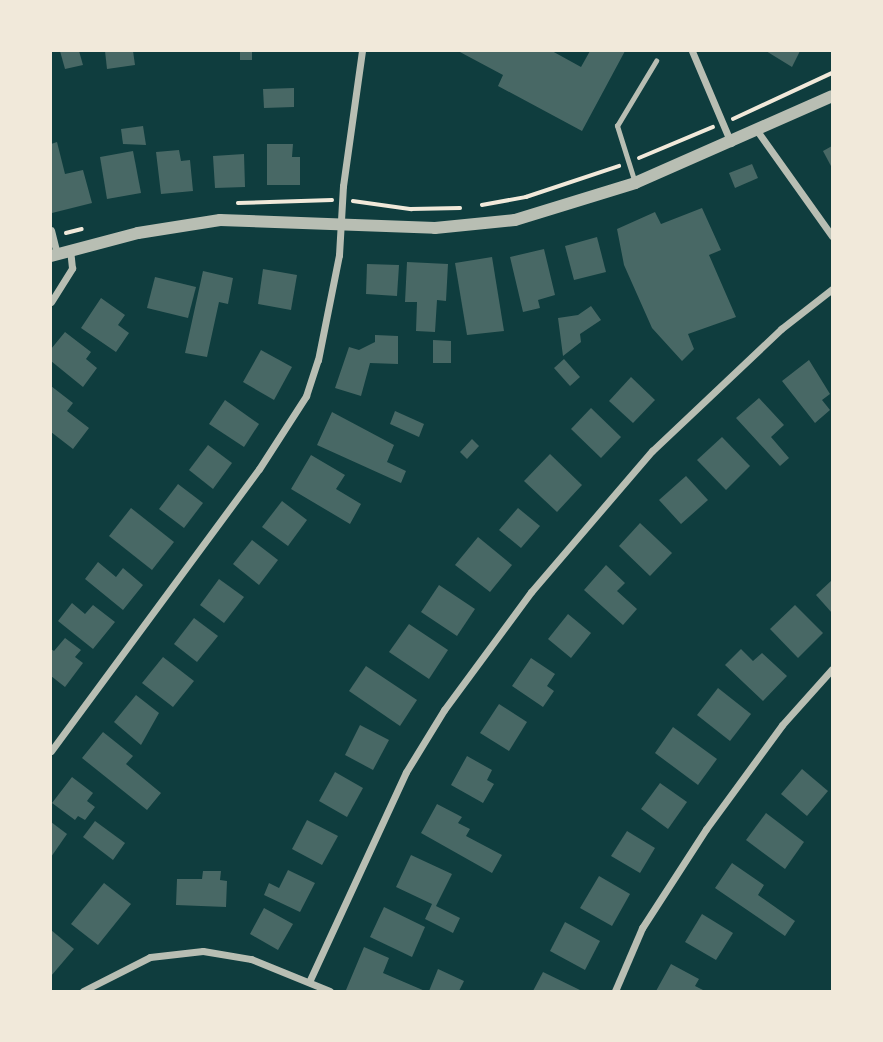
<!DOCTYPE html>
<style>
body{margin:0}
#map{position:relative;width:883px;height:1042px;overflow:hidden;background:#0f3d3e;font-family:Poppins,sans-serif}
div>[style]{position:absolute}
[style*='--x']{left:calc(var(--x)*1px);top:calc(var(--y)*1px);width:calc(var(--w)*1px);rotate:calc(var(--a)*1deg)}
.building>*{inset:0;background:#486865}
.path>*{height:3.5px;margin:-1.75px;padding:0 1.75px;transform-origin:1.75px;border-radius:1.75px;background:#f1e9da}
.service>*{height:4.5px;margin:-2.25px;padding:0 2.25px;transform-origin:2.25px;border-radius:2.25px;background:#b8beb3}
.minor>*{height:7px;margin:-3.5px;padding:0 3.5px;transform-origin:3.5px;border-radius:3.5px;background:#b8beb3}
.tertiary>*{height:12px;margin:-6px;padding:0 6px;transform-origin:6px;border-radius:6px;background:#b8beb3}
span{translate:-50% -50%;white-space:nowrap;text-align:center;line-height:1.15;-webkit-text-stroke:7px #f1e9da;paint-order:stroke}
.frame{position:absolute;inset:0;border:52px solid #f1e9da;pointer-events:none}
</style>
<div id="map">
<div class="building">
<div style="clip-path:polygon(60px 51px,79px 51px,83px 65px,65px 69px)"></div>
<div style="clip-path:polygon(105px 51px,133px 51px,135px 65px,107px 69px)"></div>
<div style="clip-path:polygon(240px 51px,252px 51px,252px 60px,240px 60px)"></div>
<div style="clip-path:polygon(458px 51px,552px 51px,581px 67px,590px 51px,625px 51px,582px 131px,498px 86px,503px 75px)"></div>
<div style="clip-path:polygon(766px 51px,800px 51px,792px 67px)"></div>
<div style="clip-path:polygon(294px 88px,294px 107px,264px 108px,263px 89px)"></div>
<div style="clip-path:polygon(143px 126px,146px 145px,123px 144px,121px 129px)"></div>
<div style="clip-path:polygon(57px 142px,65px 174px,83px 170px,92px 203px,52px 213px,51px 144px)"></div>
<div style="clip-path:polygon(267px 144px,293px 144px,292px 157px,300px 157px,300px 185px,267px 185px)"></div>
<div style="clip-path:polygon(832px 146px,832px 168px,823px 151px)"></div>
<div style="clip-path:polygon(179px 150px,181px 161px,190px 160px,193px 191px,161px 194px,156px 152px)"></div>
<div style="clip-path:polygon(133px 151px,141px 193px,107px 199px,100px 157px)"></div>
<div style="clip-path:polygon(244px 154px,245px 187px,215px 188px,213px 156px)"></div>
<div style="clip-path:polygon(752px 164px,758px 178px,735px 188px,729px 173px)"></div>
<div style="clip-path:polygon(702px 208px,721px 250px,709px 255px,736px 317px,688px 334px,694px 349px,682px 361px,652px 328px,624px 265px,617px 229px,655px 212px,661px 224px)"></div>
<div style="clip-path:polygon(597px 237px,606px 272px,574px 280px,565px 246px)"></div>
<div style="clip-path:polygon(544px 249px,555px 295px,538px 300px,540px 308px,523px 312px,510px 257px)"></div>
<div style="clip-path:polygon(492px 257px,504px 331px,467px 335px,455px 263px)"></div>
<div style="clip-path:polygon(407px 262px,448px 264px,446px 301px,437px 300px,435px 332px,416px 331px,417px 302px,405px 302px)"></div>
<div style="clip-path:polygon(367px 264px,399px 265px,397px 296px,366px 294px)"></div>
<div style="clip-path:polygon(263px 269px,297px 275px,291px 310px,258px 304px)"></div>
<div style="clip-path:polygon(203px 271px,233px 278px,228px 304px,219px 302px,207px 357px,185px 353px)"></div>
<div style="clip-path:polygon(155px 277px,196px 287px,188px 318px,147px 308px)"></div>
<div style="clip-path:polygon(101px 298px,125px 315px,118px 325px,129px 333px,116px 352px,81px 328px)"></div>
<div style="clip-path:polygon(591px 306px,601px 320px,580px 334px,581px 342px,563px 356px,558px 318px,578px 315px)"></div>
<div style="clip-path:polygon(65px 332px,91px 352px,86px 359px,97px 368px,83px 387px,51px 361px,51px 349px)"></div>
<div style="clip-path:polygon(375px 335px,398px 336px,398px 364px,370px 363px,361px 396px,335px 388px,349px 347px,359px 350px,375px 342px)"></div>
<div style="clip-path:polygon(433px 340px,451px 341px,451px 363px,433px 363px)"></div>
<div style="clip-path:polygon(261px 350px,292px 367px,274px 400px,243px 382px)"></div>
<div style="clip-path:polygon(564px 359px,580px 377px,570px 386px,554px 368px)"></div>
<div style="clip-path:polygon(809px 360px,830px 394px,822px 400px,830px 410px,815px 423px,782px 381px)"></div>
<div style="clip-path:polygon(631px 377px,655px 400px,633px 423px,609px 401px)"></div>
<div style="clip-path:polygon(51px 386px,73px 403px,67px 411px,89px 428px,73px 449px,51px 432px)"></div>
<div style="clip-path:polygon(759px 398px,784px 425px,771px 437px,789px 458px,780px 466px,736px 418px)"></div>
<div style="clip-path:polygon(225px 400px,259px 424px,244px 447px,209px 424px)"></div>
<div style="clip-path:polygon(591px 408px,621px 437px,601px 458px,571px 429px)"></div>
<div style="clip-path:polygon(395px 411px,424px 424px,419px 437px,390px 424px)"></div>
<div style="clip-path:polygon(332px 412px,394px 445px,387px 462px,406px 471px,401px 483px,317px 445px)"></div>
<div style="clip-path:polygon(722px 437px,750px 466px,726px 490px,697px 460px)"></div>
<div style="clip-path:polygon(472px 439px,479px 446px,467px 459px,460px 452px)"></div>
<div style="clip-path:polygon(208px 445px,232px 463px,213px 489px,189px 470px)"></div>
<div style="clip-path:polygon(550px 454px,582px 485px,557px 512px,524px 481px)"></div>
<div style="clip-path:polygon(311px 455px,345px 475px,336px 489px,361px 504px,350px 524px,291px 489px)"></div>
<div style="clip-path:polygon(686px 476px,708px 500px,681px 524px,659px 500px)"></div>
<div style="clip-path:polygon(178px 484px,203px 503px,184px 528px,159px 509px)"></div>
<div style="clip-path:polygon(282px 501px,307px 520px,288px 546px,262px 527px)"></div>
<div style="clip-path:polygon(131px 508px,174px 542px,152px 570px,109px 536px)"></div>
<div style="clip-path:polygon(518px 508px,540px 526px,521px 548px,499px 530px)"></div>
<div style="clip-path:polygon(640px 523px,672px 553px,650px 576px,619px 546px)"></div>
<div style="clip-path:polygon(478px 537px,512px 565px,490px 592px,455px 565px)"></div>
<div style="clip-path:polygon(252px 540px,278px 560px,259px 585px,233px 564px)"></div>
<div style="clip-path:polygon(98px 562px,116px 577px,123px 568px,143px 585px,123px 610px,85px 579px)"></div>
<div style="clip-path:polygon(606px 565px,625px 583px,617px 591px,637px 609px,623px 625px,584px 590px)"></div>
<div style="clip-path:polygon(219px 579px,244px 597px,224px 623px,200px 605px)"></div>
<div style="clip-path:polygon(832px 580px,832px 613px,816px 595px)"></div>
<div style="clip-path:polygon(439px 585px,475px 609px,457px 636px,421px 612px)"></div>
<div style="clip-path:polygon(72px 603px,85px 614px,93px 605px,115px 622px,93px 649px,58px 621px)"></div>
<div style="clip-path:polygon(795px 605px,823px 633px,798px 658px,770px 629px)"></div>
<div style="clip-path:polygon(568px 614px,591px 633px,571px 658px,548px 639px)"></div>
<div style="clip-path:polygon(194px 618px,218px 636px,197px 662px,174px 644px)"></div>
<div style="clip-path:polygon(409px 624px,448px 650px,429px 679px,389px 652px)"></div>
<div style="clip-path:polygon(65px 638px,81px 650px,75px 657px,83px 663px,65px 687px,51px 676px,51px 649px,54px 651px)"></div>
<div style="clip-path:polygon(741px 649px,753px 661px,762px 653px,787px 676px,763px 701px,725px 665px)"></div>
<div style="clip-path:polygon(163px 657px,194px 681px,173px 707px,142px 683px)"></div>
<div style="clip-path:polygon(531px 658px,555px 674px,547px 686px,554px 691px,543px 707px,512px 686px)"></div>
<div style="clip-path:polygon(366px 666px,417px 700px,400px 726px,349px 691px)"></div>
<div style="clip-path:polygon(718px 688px,751px 714px,730px 741px,697px 715px)"></div>
<div style="clip-path:polygon(136px 695px,159px 713px,141px 745px,114px 722px)"></div>
<div style="clip-path:polygon(499px 704px,527px 722px,509px 751px,480px 733px)"></div>
<div style="clip-path:polygon(360px 725px,389px 740px,373px 770px,345px 755px)"></div>
<div style="clip-path:polygon(673px 727px,717px 759px,698px 785px,655px 753px)"></div>
<div style="clip-path:polygon(103px 732px,133px 756px,126px 764px,161px 793px,147px 810px,82px 758px)"></div>
<div style="clip-path:polygon(467px 756px,492px 770px,487px 780px,494px 784px,483px 803px,451px 785px)"></div>
<div style="clip-path:polygon(802px 769px,828px 791px,807px 816px,781px 794px)"></div>
<div style="clip-path:polygon(335px 772px,363px 788px,347px 817px,319px 801px)"></div>
<div style="clip-path:polygon(72px 777px,93px 793px,87px 801px,95px 807px,85px 820px,78px 816px,75px 820px,52px 803px)"></div>
<div style="clip-path:polygon(660px 783px,687px 802px,668px 829px,641px 809px)"></div>
<div style="clip-path:polygon(437px 804px,462px 817px,458px 823px,470px 829px,466px 836px,502px 855px,492px 873px,421px 833px)"></div>
<div style="clip-path:polygon(766px 813px,804px 842px,785px 869px,746px 840px)"></div>
<div style="clip-path:polygon(307px 820px,338px 836px,322px 865px,292px 849px)"></div>
<div style="clip-path:polygon(95px 821px,125px 843px,113px 860px,83px 837px)"></div>
<div style="clip-path:polygon(51px 822px,67px 834px,51px 857px)"></div>
<div style="clip-path:polygon(627px 831px,655px 848px,640px 873px,611px 856px)"></div>
<div style="clip-path:polygon(411px 855px,452px 874px,436px 906px,460px 918px,453px 933px,425px 919px,432px 904px,396px 887px)"></div>
<div style="clip-path:polygon(732px 863px,764px 885px,758px 895px,795px 921px,785px 936px,715px 888px)"></div>
<div style="clip-path:polygon(288px 870px,315px 883px,300px 912px,264px 895px,269px 883px,279px 888px)"></div>
<div style="clip-path:polygon(203px 871px,221px 871px,220px 880px,227px 881px,226px 907px,176px 905px,177px 879px,202px 879px)"></div>
<div style="clip-path:polygon(599px 876px,630px 894px,612px 926px,580px 908px)"></div>
<div style="clip-path:polygon(104px 883px,131px 904px,98px 945px,71px 924px)"></div>
<div style="clip-path:polygon(384px 907px,425px 927px,412px 957px,370px 937px)"></div>
<div style="clip-path:polygon(264px 908px,293px 924px,278px 950px,250px 934px)"></div>
<div style="clip-path:polygon(702px 914px,733px 933px,716px 960px,685px 942px)"></div>
<div style="clip-path:polygon(565px 922px,600px 941px,585px 970px,550px 951px)"></div>
<div style="clip-path:polygon(51px 930px,74px 949px,51px 976px)"></div>
<div style="clip-path:polygon(364px 947px,389px 958px,383px 973px,425px 991px,346px 990px)"></div>
<div style="clip-path:polygon(671px 964px,699px 979px,695px 986px,705px 991px,656px 991px)"></div>
<div style="clip-path:polygon(438px 969px,464px 981px,459px 991px,429px 991px)"></div>
<div style="clip-path:polygon(543px 972px,582px 991px,533px 991px)"></div>
</div>
<div class="path">
<div style="--x:733;--y:119;--w:109;--a:-24.9"></div>
<div style="--x:639;--y:158;--w:80;--a:-22.7"></div>
<div style="--x:353;--y:201;--w:59;--a:7.9"></div>
<div style="--x:411;--y:209;--w:49;--a:-1.2"></div>
<div style="--x:238;--y:203;--w:94;--a:-1.8"></div>
<div style="--x:482;--y:205;--w:45;--a:-10.3"></div>
<div style="--x:526;--y:197;--w:98;--a:-18.4"></div>
<div style="--x:66;--y:233;--w:16;--a:-14"></div>
</div>
<div class="service">
<div style="--x:635;--y:183;--w:60;--a:-107.5"></div>
<div style="--x:617;--y:126;--w:76;--a:-59"></div>
</div>
<div class="minor">
<div style="--x:692;--y:51;--w:100;--a:67"></div>
<div style="--x:758;--y:132;--w:128;--a:54.6"></div>
<div style="--x:51;--y:230;--w:25;--a:76"></div>
<div style="--x:51;--y:302;--w:40;--a:-58"></div>
<div style="--x:72;--y:268;--w:18;--a:-96"></div>
<div style="--x:51;--y:751;--w:350;--a:-53.6"></div>
<div style="--x:259;--y:469;--w:87;--a:-57.2"></div>
<div style="--x:306;--y:396;--w:38;--a:-72"></div>
<div style="--x:318;--y:360;--w:107;--a:-78.7"></div>
<div style="--x:339;--y:255;--w:69;--a:-86.7"></div>
<div style="--x:343;--y:186;--w:136;--a:-82"></div>
<div style="--x:309;--y:982;--w:231;--a:-65.2"></div>
<div style="--x:406;--y:772;--w:73;--a:-58.5"></div>
<div style="--x:444;--y:710;--w:147;--a:-53.6"></div>
<div style="--x:531;--y:592;--w:186;--a:-49.4"></div>
<div style="--x:652;--y:451;--w:178;--a:-43.4"></div>
<div style="--x:781;--y:329;--w:65;--a:-38.1"></div>
<div style="--x:83;--y:991;--w:75;--a:-26.9"></div>
<div style="--x:150;--y:957;--w:53;--a:-6.5"></div>
<div style="--x:203;--y:951;--w:49;--a:9.5"></div>
<div style="--x:251;--y:959;--w:85;--a:22.1"></div>
<div style="--x:615;--y:991;--w:69;--a:-66.8"></div>
<div style="--x:642;--y:928;--w:118;--a:-57.1"></div>
<div style="--x:706;--y:829;--w:129;--a:-53.8"></div>
<div style="--x:782;--y:725;--w:75;--a:-48.2"></div>
</div>
<div class="tertiary">
<div style="--x:51;--y:256;--w:90;--a:-14.8"></div>
<div style="--x:138;--y:233;--w:83;--a:-9"></div>
<div style="--x:220;--y:220;--w:215;--a:2.1"></div>
<div style="--x:435;--y:228;--w:80;--a:-5.7"></div>
<div style="--x:515;--y:220;--w:126;--a:-17.1"></div>
<div style="--x:635;--y:183;--w:215;--a:-23.8"></div>
</div>
<div class="frame"></div>
</div>
